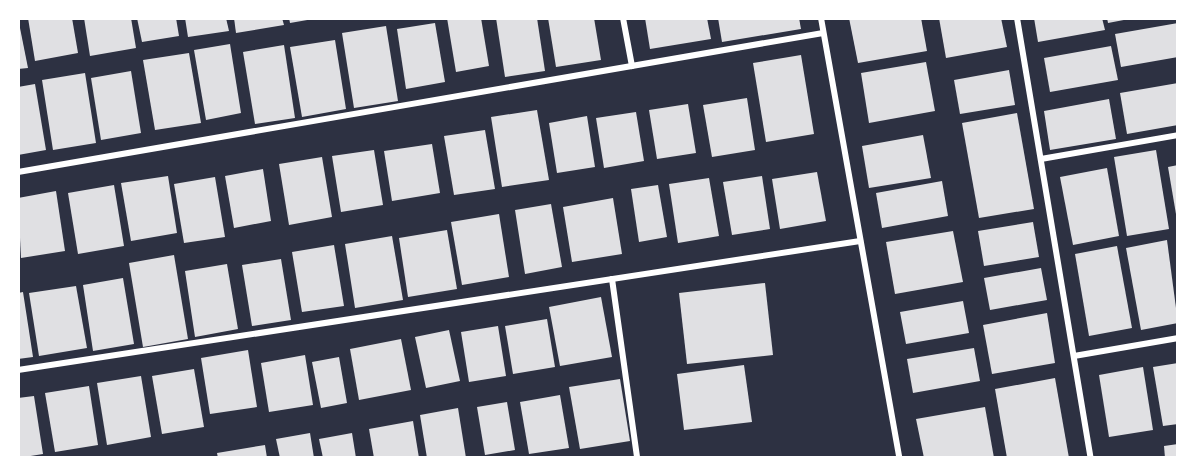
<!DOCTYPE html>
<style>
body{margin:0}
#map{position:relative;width:1196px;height:476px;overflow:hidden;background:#2d3142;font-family:Georgia,serif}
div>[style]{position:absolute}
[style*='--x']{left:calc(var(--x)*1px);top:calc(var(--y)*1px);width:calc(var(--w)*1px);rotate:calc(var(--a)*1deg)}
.building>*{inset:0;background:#e0e0e3}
.minor>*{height:6px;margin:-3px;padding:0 3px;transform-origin:3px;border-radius:3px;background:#fff}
span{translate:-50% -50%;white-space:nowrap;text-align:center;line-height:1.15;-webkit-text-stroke:6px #fff;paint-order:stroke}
.frame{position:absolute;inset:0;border:20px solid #fff;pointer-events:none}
</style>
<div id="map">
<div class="building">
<div style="clip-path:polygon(18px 18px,28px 68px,18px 69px)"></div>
<div style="clip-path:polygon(28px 18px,72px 18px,78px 53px,35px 61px)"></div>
<div style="clip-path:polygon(84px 18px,131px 18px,136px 48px,90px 56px)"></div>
<div style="clip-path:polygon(137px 18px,176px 18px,179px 36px,142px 42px)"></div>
<div style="clip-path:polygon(185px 18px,226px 18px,229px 31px,188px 37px)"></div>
<div style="clip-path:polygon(234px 18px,282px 18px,284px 25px,236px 33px)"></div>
<div style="clip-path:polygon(289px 18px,312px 18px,313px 19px,290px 23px)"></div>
<div style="clip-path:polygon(447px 18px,481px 18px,489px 66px,456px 72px)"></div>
<div style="clip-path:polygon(496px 18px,537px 18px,545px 71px,505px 77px)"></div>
<div style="clip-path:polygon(548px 18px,594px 18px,601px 60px,556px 67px)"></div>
<div style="clip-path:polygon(645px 18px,707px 18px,711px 39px,650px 49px)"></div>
<div style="clip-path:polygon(718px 18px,799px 18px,801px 29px,722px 42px)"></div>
<div style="clip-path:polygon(849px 18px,921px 18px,927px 51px,858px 63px)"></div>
<div style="clip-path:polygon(939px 18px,1001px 18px,1007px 47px,946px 58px)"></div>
<div style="clip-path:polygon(1034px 18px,1102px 18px,1105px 30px,1038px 42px)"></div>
<div style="clip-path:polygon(1107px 18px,1129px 18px,1129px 19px,1108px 23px)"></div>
<div style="clip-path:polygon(435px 23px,445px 82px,406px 89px,397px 29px)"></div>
<div style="clip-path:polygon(1178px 23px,1178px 57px,1121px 67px,1115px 34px)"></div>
<div style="clip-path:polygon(386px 26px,398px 101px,354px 108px,342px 33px)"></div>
<div style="clip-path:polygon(335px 40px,346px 109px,302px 117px,290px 47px)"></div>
<div style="clip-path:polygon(230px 44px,241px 113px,206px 120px,194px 50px)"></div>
<div style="clip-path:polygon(284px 45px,295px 118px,255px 124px,243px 52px)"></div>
<div style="clip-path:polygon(1111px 46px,1118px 80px,1050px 92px,1044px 58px)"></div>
<div style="clip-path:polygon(189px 53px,201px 123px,155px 130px,143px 60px)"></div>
<div style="clip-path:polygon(801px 55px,814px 134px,766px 142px,753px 63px)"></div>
<div style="clip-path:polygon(926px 62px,935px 111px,869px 123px,861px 73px)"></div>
<div style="clip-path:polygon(1009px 70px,1015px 105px,960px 114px,954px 80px)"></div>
<div style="clip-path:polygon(131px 71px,141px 133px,101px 140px,91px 78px)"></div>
<div style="clip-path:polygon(85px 73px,96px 143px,53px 150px,42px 80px)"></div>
<div style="clip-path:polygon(1178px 83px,1178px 125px,1127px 134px,1120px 93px)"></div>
<div style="clip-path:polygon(35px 84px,46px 150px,18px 155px,18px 87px)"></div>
<div style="clip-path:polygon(747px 98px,755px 150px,712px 157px,703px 105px)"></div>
<div style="clip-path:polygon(1109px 99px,1116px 139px,1050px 150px,1044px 111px)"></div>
<div style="clip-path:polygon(688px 104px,696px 153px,657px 159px,649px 110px)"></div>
<div style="clip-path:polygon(537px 110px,549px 180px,502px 187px,491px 117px)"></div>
<div style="clip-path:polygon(636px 112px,644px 161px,604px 168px,596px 118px)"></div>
<div style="clip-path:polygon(1017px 113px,1034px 209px,979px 218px,962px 123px)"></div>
<div style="clip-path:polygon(587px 116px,595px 167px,557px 173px,549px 123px)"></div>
<div style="clip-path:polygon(485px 130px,495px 189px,454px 195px,444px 136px)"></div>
<div style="clip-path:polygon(923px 135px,931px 178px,869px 188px,862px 146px)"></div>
<div style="clip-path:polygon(432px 144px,440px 193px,392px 201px,384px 151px)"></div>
<div style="clip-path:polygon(374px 150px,383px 205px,341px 212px,332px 156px)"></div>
<div style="clip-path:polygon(1156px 150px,1169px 229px,1127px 236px,1114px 157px)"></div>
<div style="clip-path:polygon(322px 157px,332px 217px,289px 225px,279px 164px)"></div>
<div style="clip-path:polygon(1178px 165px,1178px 220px,1177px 220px,1168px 167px)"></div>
<div style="clip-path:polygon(1107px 168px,1119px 236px,1073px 245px,1060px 177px)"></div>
<div style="clip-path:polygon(263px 169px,271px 221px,234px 228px,225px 176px)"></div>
<div style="clip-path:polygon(817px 172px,826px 221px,780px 229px,772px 179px)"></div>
<div style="clip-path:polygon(168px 176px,177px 233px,131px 241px,121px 183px)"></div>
<div style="clip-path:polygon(762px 176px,770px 229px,732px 235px,723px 182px)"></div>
<div style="clip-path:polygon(215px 177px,225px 237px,184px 243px,174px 184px)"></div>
<div style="clip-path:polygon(709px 178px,719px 236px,678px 243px,669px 184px)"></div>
<div style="clip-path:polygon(942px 181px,948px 216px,882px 228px,876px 193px)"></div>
<div style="clip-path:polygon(114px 185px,124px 246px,78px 254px,68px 193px)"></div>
<div style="clip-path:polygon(658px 185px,667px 237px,639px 242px,631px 189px)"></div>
<div style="clip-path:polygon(56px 191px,65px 251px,21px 258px,18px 198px)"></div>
<div style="clip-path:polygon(613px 198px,622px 254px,572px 262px,563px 207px)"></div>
<div style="clip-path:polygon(551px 204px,562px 267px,525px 274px,515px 210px)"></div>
<div style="clip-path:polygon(499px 214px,509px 277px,462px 285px,451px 222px)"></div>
<div style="clip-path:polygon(1033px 222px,1039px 257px,984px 266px,978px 231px)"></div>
<div style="clip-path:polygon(447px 230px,457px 289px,408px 297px,399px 238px)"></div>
<div style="clip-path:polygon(953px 231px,963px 282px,895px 294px,886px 242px)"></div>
<div style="clip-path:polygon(392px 236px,403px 300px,355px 308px,345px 244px)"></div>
<div style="clip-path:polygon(1167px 240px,1178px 323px,1141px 330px,1126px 248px)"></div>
<div style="clip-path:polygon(334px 245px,344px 306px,302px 312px,292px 252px)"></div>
<div style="clip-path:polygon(1117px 246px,1132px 328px,1089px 336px,1075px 254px)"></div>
<div style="clip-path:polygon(174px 255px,188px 339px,143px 347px,129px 263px)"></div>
<div style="clip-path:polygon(281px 259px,291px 320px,252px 326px,242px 265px)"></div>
<div style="clip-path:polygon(227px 264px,238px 329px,195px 337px,185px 271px)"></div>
<div style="clip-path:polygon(1041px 268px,1047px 300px,990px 310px,984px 278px)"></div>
<div style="clip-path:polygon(123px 278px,134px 344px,93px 351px,83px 285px)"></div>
<div style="clip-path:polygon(765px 283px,773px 355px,687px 364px,679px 293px)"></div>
<div style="clip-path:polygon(76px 286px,87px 348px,39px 356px,29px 293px)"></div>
<div style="clip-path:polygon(23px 292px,33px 357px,18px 359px,18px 293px)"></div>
<div style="clip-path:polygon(601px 297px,612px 357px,560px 366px,549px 307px)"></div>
<div style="clip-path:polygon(963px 301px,969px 333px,906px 344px,900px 312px)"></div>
<div style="clip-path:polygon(1047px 313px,1055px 363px,992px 374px,983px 325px)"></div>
<div style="clip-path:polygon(547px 319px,555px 367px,513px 374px,505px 326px)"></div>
<div style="clip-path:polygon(498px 326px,506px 376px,469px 382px,461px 332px)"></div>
<div style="clip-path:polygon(449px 330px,460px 381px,426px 388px,415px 337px)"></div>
<div style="clip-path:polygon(401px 339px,411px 390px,359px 400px,350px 349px)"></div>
<div style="clip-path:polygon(974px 348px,980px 381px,913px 393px,907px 359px)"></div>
<div style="clip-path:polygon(248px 350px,257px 407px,210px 414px,201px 358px)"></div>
<div style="clip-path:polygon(305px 355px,313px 405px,269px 412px,261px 363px)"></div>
<div style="clip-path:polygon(339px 357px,347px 403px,321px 408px,312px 362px)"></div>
<div style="clip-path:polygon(1178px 363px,1178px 424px,1163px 426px,1153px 367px)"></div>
<div style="clip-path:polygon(744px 365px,752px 422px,684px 430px,677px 374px)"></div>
<div style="clip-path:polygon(1143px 367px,1153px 430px,1109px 437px,1099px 375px)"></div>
<div style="clip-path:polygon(194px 369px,204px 427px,162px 434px,152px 376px)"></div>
<div style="clip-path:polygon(141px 376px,151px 437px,107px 445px,97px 383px)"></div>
<div style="clip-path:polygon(1055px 378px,1069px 458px,1007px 458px,995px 389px)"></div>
<div style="clip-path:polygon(620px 379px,630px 441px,580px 449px,569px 387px)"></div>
<div style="clip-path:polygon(89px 386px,98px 445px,55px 452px,45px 393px)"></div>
<div style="clip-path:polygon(560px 395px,569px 448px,529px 454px,520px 402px)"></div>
<div style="clip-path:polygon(34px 396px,43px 454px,18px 458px,18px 398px)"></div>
<div style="clip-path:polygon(507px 402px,515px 450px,485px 455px,477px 407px)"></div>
<div style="clip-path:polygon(985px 407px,994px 458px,924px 458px,916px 419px)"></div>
<div style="clip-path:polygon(458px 408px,466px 458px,427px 458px,420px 415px)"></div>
<div style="clip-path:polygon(413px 421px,419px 458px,374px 458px,369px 429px)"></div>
<div style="clip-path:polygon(310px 433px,314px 458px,280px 458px,276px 439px)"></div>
<div style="clip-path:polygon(352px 433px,356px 458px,323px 458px,319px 439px)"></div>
<div style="clip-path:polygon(1178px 444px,1178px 458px,1165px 458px,1164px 446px)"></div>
<div style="clip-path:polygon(265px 445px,267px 458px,218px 458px,217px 453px)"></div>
</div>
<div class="minor">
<div style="--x:623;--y:18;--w:49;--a:79.4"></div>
<div style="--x:821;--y:18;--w:447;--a:79.9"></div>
<div style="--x:1017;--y:18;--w:446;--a:80.5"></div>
<div style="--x:1041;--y:159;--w:139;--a:-9.9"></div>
<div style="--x:18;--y:172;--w:817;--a:-9.8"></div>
<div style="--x:612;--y:279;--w:181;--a:82"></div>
<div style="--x:1074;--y:356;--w:106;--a:-9.8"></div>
<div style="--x:18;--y:370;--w:852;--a:-8.71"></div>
</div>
<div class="frame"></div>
</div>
